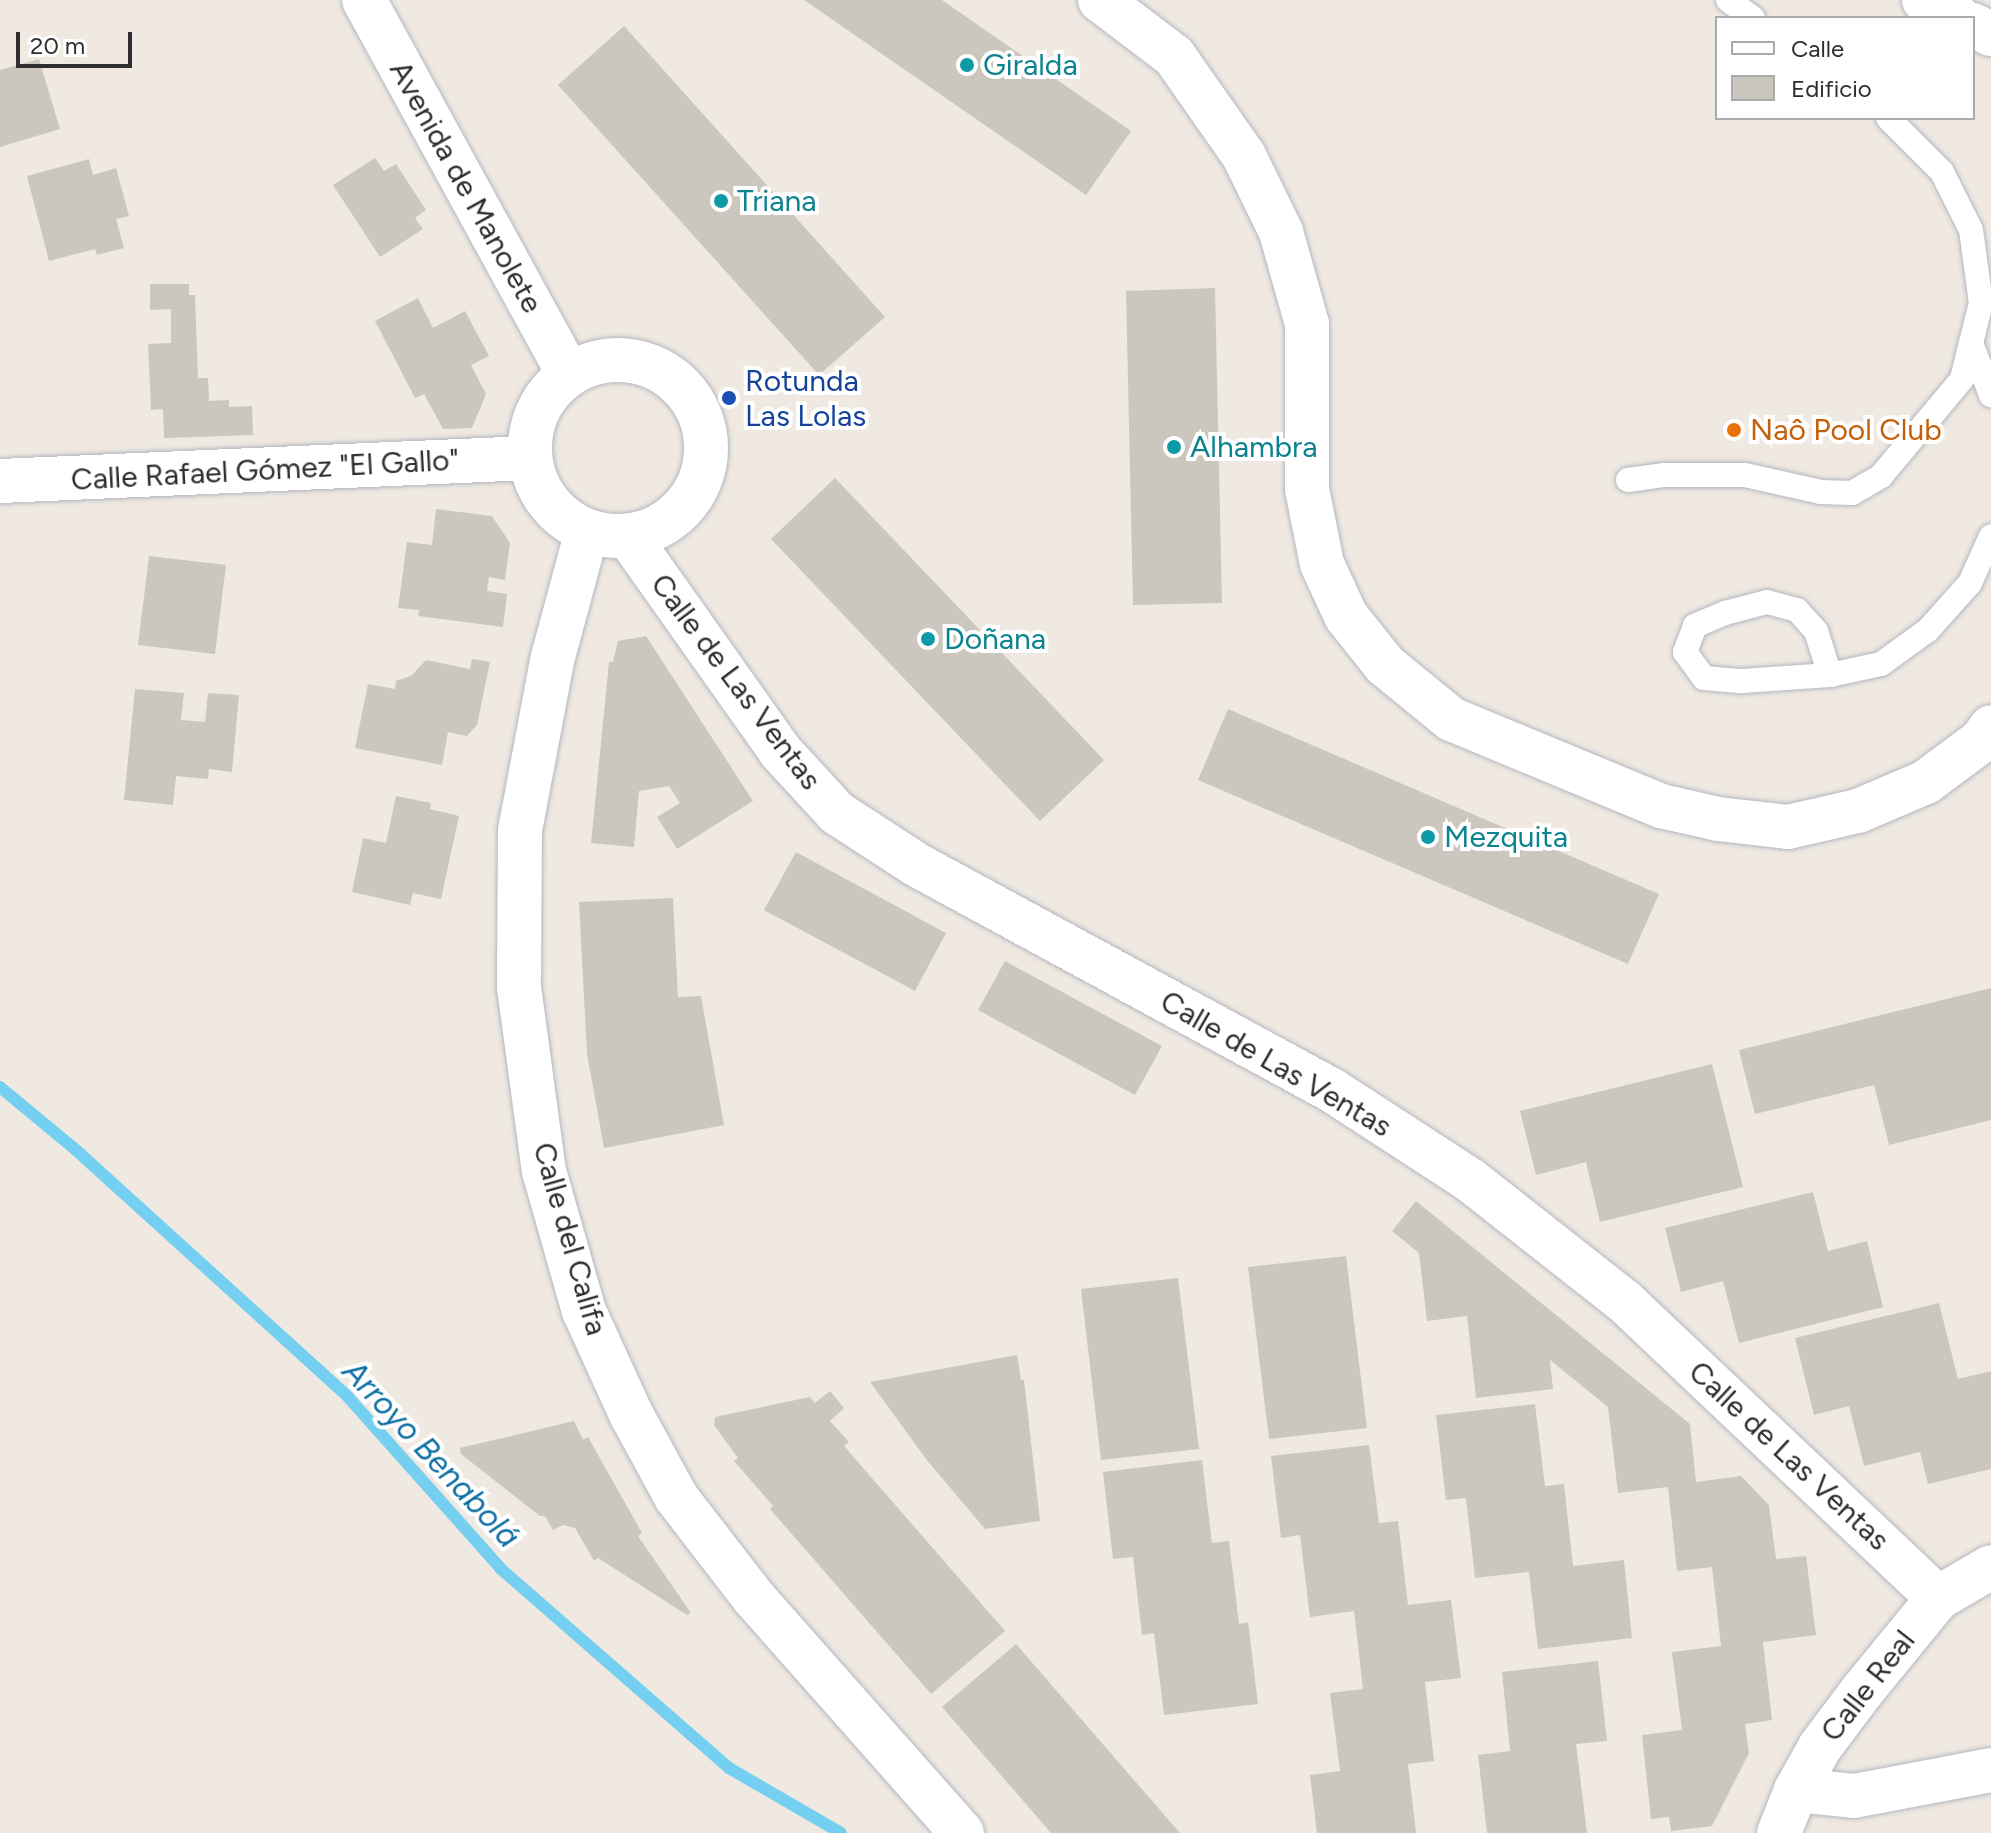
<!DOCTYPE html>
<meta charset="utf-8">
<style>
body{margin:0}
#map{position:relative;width:1991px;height:1833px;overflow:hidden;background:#efe9e1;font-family:Figtree,sans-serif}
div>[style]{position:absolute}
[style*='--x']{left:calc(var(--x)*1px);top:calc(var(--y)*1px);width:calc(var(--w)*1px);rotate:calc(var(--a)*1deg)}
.stream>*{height:12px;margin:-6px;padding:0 6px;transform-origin:6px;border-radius:6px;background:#75cff0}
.building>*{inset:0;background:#cbc7bf}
.roads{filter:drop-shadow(0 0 2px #b4b7c1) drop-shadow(0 0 2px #b4b7c1)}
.service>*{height:24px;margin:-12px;padding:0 12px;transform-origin:12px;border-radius:12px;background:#fff}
.minor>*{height:44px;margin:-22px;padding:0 22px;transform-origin:22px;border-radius:22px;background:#fff}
.tertiary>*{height:44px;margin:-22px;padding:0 22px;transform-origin:22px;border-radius:22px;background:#fff}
.tertiary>.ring{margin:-22px;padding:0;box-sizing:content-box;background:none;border:44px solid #fff;border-radius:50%}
.dots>*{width:22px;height:22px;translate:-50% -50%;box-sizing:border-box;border:4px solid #fff;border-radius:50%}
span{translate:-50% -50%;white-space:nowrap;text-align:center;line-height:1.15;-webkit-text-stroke:8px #fff;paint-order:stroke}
.culture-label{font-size:30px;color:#0d838f}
.left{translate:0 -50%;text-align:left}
.street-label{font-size:30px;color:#2e2e2e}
.transit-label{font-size:30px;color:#164399}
.food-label{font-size:30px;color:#c56008}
.water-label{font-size:32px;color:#0d6fa3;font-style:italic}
.legend{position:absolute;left:1715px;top:16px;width:260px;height:104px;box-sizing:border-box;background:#fff;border:2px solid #ababab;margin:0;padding:10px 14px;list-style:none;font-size:24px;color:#2e2e2e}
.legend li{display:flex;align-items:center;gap:16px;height:40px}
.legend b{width:40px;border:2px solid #ababab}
.scale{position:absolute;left:16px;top:32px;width:116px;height:36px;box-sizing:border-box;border:4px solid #2e2e2e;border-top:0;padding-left:10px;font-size:24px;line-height:28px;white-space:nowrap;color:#2e2e2e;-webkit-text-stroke:6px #fff;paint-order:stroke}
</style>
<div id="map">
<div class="stream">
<div style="--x:0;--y:1087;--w:99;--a:39.7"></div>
<div style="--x:76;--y:1150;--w:367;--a:42.2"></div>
<div style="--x:348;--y:1397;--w:230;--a:48.3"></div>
<div style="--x:501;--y:1569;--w:303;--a:41.1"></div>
<div style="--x:729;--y:1768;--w:129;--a:30.1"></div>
</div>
<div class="building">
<div style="clip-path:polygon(804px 0,942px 0,1131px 131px,1086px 195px)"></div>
<div style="clip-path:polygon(624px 26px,885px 317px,819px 375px,558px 85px)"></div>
<div style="clip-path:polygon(39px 59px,60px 129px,0 147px,0 70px)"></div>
<div style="clip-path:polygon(375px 158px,384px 171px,396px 164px,426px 210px,415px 218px,423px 229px,380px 257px,333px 185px)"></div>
<div style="clip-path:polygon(89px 159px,93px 175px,116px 168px,129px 216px,116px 219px,124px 248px,97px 255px,95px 249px,49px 261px,27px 176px)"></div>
<div style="clip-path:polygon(150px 284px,189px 284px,189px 295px,195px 295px,198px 378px,208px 378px,209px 401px,229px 400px,229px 407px,252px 406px,253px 435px,164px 438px,163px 409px,151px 410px,148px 344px,171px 343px,171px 309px,150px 310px)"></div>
<div style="clip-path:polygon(1215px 288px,1222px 603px,1133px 605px,1126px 291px)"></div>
<div style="clip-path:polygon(418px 298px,433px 328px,465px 311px,489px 356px,471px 365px,486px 394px,472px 428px,443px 429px,424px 394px,415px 398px,375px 321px)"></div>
<div style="clip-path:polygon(835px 478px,1104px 760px,1040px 821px,771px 539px)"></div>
<div style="clip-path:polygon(436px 509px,492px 516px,510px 543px,505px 580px,489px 577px,487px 591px,507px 594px,503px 627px,418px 616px,419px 610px,398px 608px,407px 542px,432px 545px)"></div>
<div style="clip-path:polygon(149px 556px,226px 565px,215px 654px,138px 645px)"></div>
<div style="clip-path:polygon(646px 636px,753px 801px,677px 849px,657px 817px,680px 803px,669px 786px,639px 791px,634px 847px,591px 843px,609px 662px,613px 662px,618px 641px)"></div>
<div style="clip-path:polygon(472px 659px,490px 662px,477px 725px,467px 736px,448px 732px,442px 765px,355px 748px,368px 684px,395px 689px,396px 681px,411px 676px,426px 660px,470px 669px)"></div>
<div style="clip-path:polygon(135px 689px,184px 693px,181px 720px,205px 722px,208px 693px,239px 695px,232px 772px,209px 769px,208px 779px,176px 776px,173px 805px,124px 800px)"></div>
<div style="clip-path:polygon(1228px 709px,1659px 894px,1628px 964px,1198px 780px)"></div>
<div style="clip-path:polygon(396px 796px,431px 803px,430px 809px,459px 816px,441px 899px,413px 893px,410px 905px,352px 892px,363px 838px,386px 843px)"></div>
<div style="clip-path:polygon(796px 852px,946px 933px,915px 991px,764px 910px)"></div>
<div style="clip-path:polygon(673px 898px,678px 997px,701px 996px,724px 1125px,604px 1148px,587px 1054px,579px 902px)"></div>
<div style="clip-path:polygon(1005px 961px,1162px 1046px,1135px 1095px,978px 1010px)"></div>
<div style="clip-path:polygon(1991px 988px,1991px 1120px,1889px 1145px,1874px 1085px,1755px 1114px,1739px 1050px)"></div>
<div style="clip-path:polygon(1712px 1064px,1743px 1187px,1600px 1222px,1586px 1162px,1536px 1175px,1520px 1111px)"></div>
<div style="clip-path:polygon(1813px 1192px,1828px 1251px,1867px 1241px,1883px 1307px,1739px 1343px,1723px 1281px,1681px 1292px,1665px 1228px)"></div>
<div style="clip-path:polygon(1416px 1201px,1690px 1424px,1696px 1482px,1741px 1476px,1769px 1505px,1776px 1559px,1806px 1556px,1816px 1635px,1763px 1642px,1772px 1720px,1745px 1724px,1749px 1753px,1712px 1826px,1671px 1831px,1669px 1817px,1651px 1819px,1642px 1735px,1682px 1730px,1672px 1652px,1721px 1646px,1712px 1567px,1677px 1571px,1668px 1487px,1618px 1493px,1608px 1407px,1550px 1360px,1553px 1389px,1476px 1398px,1467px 1316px,1427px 1321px,1419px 1253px,1392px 1231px)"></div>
<div style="clip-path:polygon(1346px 1256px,1367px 1428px,1269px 1439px,1248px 1267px)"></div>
<div style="clip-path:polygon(1178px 1278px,1199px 1449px,1101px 1460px,1081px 1289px)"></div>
<div style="clip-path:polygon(1939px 1303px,1958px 1379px,1991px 1371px,1991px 1469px,1928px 1484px,1920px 1452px,1864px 1466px,1849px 1406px,1814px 1415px,1795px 1338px)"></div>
<div style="clip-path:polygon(1017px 1355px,1021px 1380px,1024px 1380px,1040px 1521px,985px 1529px,926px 1459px,870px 1382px)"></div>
<div style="clip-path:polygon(830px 1391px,844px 1408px,830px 1421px,849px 1442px,844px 1446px,1005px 1631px,931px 1694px,770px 1509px,773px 1506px,734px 1461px,738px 1458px,714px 1425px,715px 1417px,810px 1397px,815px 1403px)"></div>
<div style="clip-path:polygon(1535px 1404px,1545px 1486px,1564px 1484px,1573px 1566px,1624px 1560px,1632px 1638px,1538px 1649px,1529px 1572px,1475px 1578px,1466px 1498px,1446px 1500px,1436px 1415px)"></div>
<div style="clip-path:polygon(574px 1421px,583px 1440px,588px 1437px,642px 1533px,638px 1536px,691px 1613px,687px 1615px,598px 1558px,594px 1561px,575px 1528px,563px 1525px,553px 1530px,545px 1516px,540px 1516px,461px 1454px,460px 1448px)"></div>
<div style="clip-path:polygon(1369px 1445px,1379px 1523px,1398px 1521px,1408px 1605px,1451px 1600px,1461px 1678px,1425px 1682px,1434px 1761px,1408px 1764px,1416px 1833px,1317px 1833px,1310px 1775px,1340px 1771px,1330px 1693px,1363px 1689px,1354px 1611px,1310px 1617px,1300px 1535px,1281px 1538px,1271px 1456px)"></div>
<div style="clip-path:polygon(1202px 1460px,1212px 1543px,1229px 1541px,1239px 1624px,1248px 1622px,1258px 1704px,1164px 1715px,1154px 1633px,1142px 1635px,1133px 1557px,1113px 1559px,1103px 1472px)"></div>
<div style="clip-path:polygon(1016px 1644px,1180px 1833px,1051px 1833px,942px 1707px)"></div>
<div style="clip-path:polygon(1598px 1661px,1607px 1741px,1576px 1744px,1587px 1833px,1487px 1833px,1478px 1755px,1510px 1751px,1502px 1672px)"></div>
</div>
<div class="roads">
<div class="service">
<div style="--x:1728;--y:0;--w:31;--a:36"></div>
<div style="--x:1971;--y:343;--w:56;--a:69"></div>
<div style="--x:1628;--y:480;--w:35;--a:-8"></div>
<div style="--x:1663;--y:475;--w:82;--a:0"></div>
<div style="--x:1745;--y:475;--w:78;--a:12.6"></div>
<div style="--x:1821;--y:492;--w:31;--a:2"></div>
<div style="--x:1852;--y:493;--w:34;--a:-30"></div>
<div style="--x:1881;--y:476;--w:126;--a:-50.1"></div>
<div style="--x:1962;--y:379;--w:78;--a:-76"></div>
<div style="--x:1981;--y:303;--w:74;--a:-97.8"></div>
<div style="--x:1971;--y:230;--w:65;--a:-116.6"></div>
<div style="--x:1942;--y:172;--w:76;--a:-135"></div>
<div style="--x:1830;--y:675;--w:46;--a:-107.7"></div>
<div style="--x:1816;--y:631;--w:28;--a:-132"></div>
<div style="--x:1797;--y:610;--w:31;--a:-165"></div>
<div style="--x:1767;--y:602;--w:43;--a:165.3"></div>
<div style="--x:1725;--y:613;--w:33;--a:157"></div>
<div style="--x:1695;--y:626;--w:28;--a:111"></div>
<div style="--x:1685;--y:652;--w:32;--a:54"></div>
<div style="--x:1704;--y:678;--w:38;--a:5"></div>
<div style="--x:1742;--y:681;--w:88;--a:-3.9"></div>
<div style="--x:1830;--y:675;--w:52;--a:-12.2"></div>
<div style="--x:1881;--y:664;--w:58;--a:-35.9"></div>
<div style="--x:1928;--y:630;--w:63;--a:-48.2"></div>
<div style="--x:1970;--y:583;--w:51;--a:-65.9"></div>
</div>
<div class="minor">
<div style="--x:1100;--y:0;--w:93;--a:37.1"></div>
<div style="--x:1174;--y:56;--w:122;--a:55"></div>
<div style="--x:1244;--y:156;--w:85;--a:64"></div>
<div style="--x:1281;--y:232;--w:96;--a:74.2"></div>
<div style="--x:1307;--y:324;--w:165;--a:90"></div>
<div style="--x:1307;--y:489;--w:76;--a:78.7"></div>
<div style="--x:1322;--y:564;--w:57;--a:65.2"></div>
<div style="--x:1346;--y:616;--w:63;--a:51.5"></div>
<div style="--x:1385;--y:665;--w:85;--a:39.3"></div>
<div style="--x:1451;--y:719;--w:227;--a:22.5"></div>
<div style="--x:1661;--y:806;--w:58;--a:12.8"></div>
<div style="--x:1718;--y:819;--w:70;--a:6.5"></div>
<div style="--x:1788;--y:827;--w:72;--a:-12.9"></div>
<div style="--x:1858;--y:811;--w:74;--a:-23.1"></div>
<div style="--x:1926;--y:782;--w:69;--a:-36.7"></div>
<div style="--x:1981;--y:741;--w:17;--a:-54"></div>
<div style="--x:1924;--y:0;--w:39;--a:27"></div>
<div style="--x:1973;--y:25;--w:20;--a:27"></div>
<div style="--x:0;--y:481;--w:529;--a:-2.49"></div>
<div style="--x:628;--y:536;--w:263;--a:54.7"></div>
<div style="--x:780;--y:751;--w:84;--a:47.4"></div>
<div style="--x:837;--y:813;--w:95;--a:33"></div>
<div style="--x:917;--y:865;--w:473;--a:28.5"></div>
<div style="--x:1333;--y:1091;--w:163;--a:33"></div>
<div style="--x:1470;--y:1180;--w:196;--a:38.2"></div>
<div style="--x:1624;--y:1301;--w:432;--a:43.4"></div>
<div style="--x:1796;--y:1790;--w:58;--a:5.9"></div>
<div style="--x:1854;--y:1796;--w:139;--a:-10.7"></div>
<div style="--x:1779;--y:1833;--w:46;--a:-68.4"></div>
<div style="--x:1796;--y:1790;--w:49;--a:-60.8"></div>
<div style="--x:1820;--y:1747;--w:70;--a:-53.1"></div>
<div style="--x:1862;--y:1691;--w:120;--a:-50.7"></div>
<div style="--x:1938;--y:1598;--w:61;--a:-30.3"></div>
</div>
<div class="tertiary">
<div style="--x:364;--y:0;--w:426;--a:61.3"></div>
<div class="ring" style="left:530px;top:360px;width:132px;height:132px"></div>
<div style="--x:587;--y:531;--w:135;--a:105.1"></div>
<div style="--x:552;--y:661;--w:173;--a:100.7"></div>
<div style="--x:520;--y:831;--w:156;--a:90.4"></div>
<div style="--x:519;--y:987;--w:186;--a:82.3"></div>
<div style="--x:544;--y:1171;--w:146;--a:74.1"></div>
<div style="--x:584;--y:1311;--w:113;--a:65.5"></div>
<div style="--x:631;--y:1414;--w:94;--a:61.5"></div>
<div style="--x:676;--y:1497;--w:128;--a:52.3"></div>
<div style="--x:754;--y:1598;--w:314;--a:48.5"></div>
</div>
</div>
<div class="dots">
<div style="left:967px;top:65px;background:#0f9aa8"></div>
<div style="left:721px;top:201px;background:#0f9aa8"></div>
<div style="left:729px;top:398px;background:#1a4fb4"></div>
<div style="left:1734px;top:430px;background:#e8710a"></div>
<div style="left:1174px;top:447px;background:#0f9aa8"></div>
<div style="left:928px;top:639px;background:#0f9aa8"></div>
<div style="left:1428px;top:837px;background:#0f9aa8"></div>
</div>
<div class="culture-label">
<span class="left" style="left:983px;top:65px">Giralda</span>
<span class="left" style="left:737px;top:201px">Triana</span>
<span class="left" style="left:1190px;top:447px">Alhambra</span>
<span class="left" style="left:944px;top:639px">Doñana</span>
<span class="left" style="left:1444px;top:837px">Mezquita</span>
</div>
<div class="street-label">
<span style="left:466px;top:187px;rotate:61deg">Avenida de Manolete</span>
<span style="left:265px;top:470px;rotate:-3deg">Calle Rafael Gómez "El Gallo"</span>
<span style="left:736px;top:682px;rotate:53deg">Calle de Las Ventas</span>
<span style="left:1276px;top:1064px;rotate:30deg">Calle de Las Ventas</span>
<span style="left:570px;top:1239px;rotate:74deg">Calle del Califa</span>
<span style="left:1789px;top:1456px;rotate:43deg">Calle de Las Ventas</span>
<span style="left:1868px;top:1686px;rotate:-52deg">Calle Real</span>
</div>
<div class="transit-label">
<span class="left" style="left:745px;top:398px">Rotunda<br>Las Lolas</span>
</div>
<div class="food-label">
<span class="left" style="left:1750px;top:430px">Naô Pool Club</span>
</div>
<div class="water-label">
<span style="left:431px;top:1454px;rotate:47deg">Arroyo Benabolá</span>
</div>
<ul class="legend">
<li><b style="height:10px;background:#fff"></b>Calle</li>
<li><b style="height:22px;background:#cbc7bf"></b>Edificio</li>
</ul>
<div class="scale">20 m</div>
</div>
